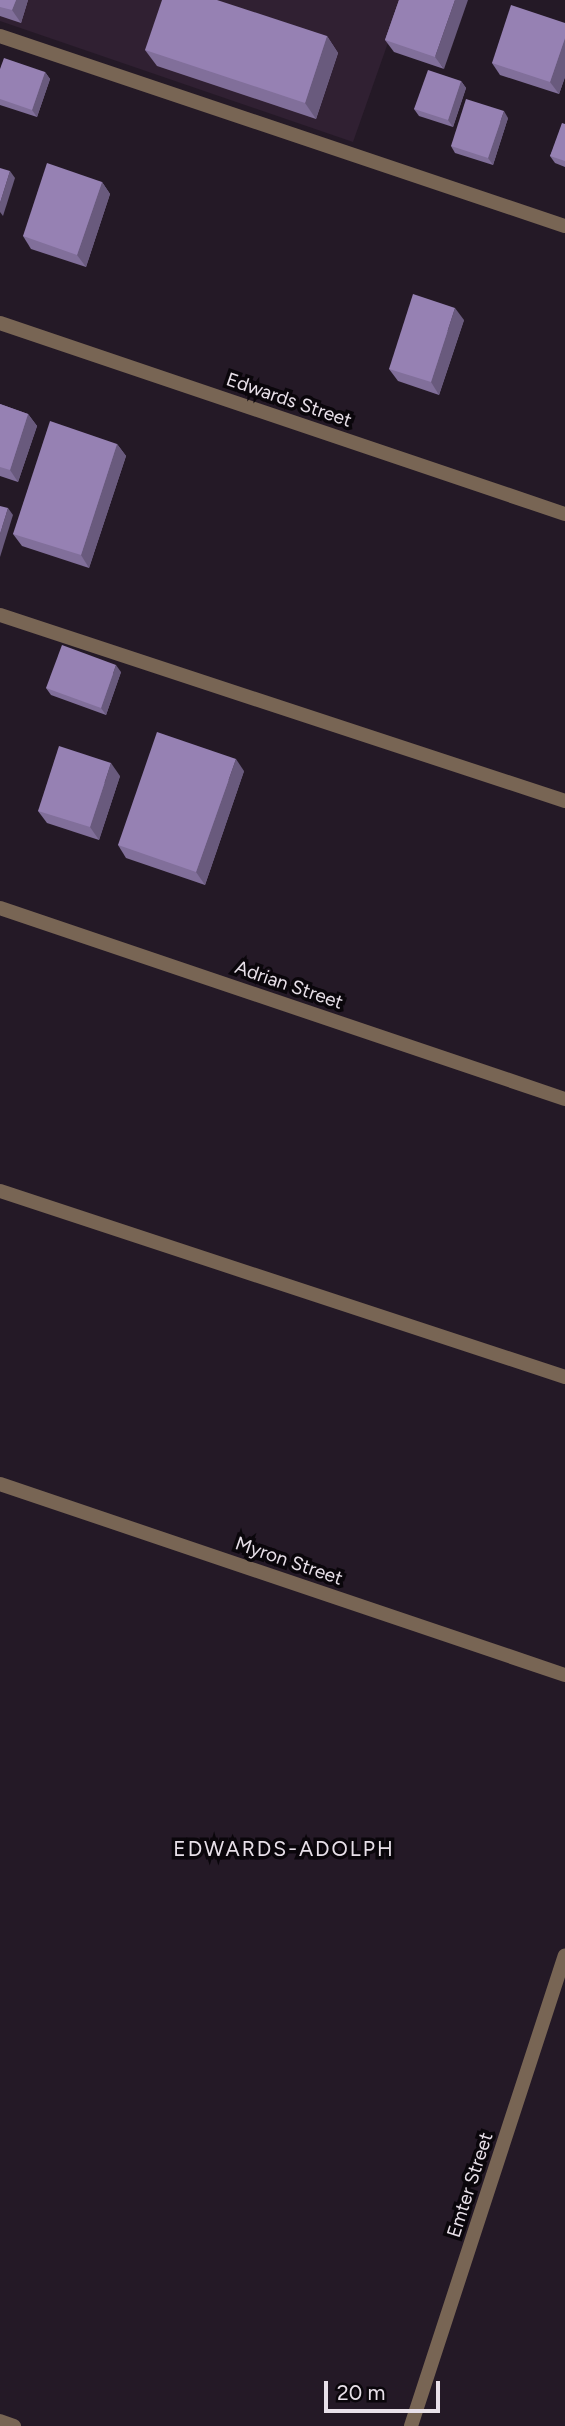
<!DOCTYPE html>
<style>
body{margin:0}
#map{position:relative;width:565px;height:2426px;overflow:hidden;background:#241926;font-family:Figtree,sans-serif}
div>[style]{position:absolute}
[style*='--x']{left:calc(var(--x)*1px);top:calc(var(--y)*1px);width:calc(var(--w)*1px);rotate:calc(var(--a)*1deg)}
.built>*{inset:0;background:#302032}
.service>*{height:14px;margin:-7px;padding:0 7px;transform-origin:7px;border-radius:7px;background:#786554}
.minor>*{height:14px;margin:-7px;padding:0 7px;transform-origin:7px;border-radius:7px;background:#786554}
.wall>*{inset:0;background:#816f9a}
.shaded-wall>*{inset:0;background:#695a7d}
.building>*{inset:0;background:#9681b3}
span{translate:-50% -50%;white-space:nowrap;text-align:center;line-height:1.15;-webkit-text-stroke:7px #0a060b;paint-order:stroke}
.street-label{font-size:19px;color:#e8e0e9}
.neighbourhood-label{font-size:21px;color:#e8e0e9;letter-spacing:2px}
.scale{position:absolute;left:324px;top:2381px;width:116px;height:32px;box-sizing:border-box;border:4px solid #e8e0e9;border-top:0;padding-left:9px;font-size:21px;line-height:24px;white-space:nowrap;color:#e8e0e9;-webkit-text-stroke:5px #0a060b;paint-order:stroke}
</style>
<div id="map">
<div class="built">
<div style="clip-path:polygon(0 0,403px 0,353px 142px,0 21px)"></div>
</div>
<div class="service">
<div style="--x:0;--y:36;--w:596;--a:18.59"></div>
<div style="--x:0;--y:615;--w:595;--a:18.22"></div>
<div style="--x:0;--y:1191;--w:595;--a:18.22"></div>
</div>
<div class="minor">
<div style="--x:0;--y:323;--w:596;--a:18.68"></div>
<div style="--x:0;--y:908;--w:596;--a:18.68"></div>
<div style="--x:0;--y:1484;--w:596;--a:18.68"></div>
<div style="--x:0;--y:2421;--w:15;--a:20"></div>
<div style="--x:411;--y:2426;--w:495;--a:-71.9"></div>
</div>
<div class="wall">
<div style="clip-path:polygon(0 0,28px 0,21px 23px,0 16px)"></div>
<div style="clip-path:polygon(399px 0,444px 69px,394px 52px,385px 40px)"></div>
<div style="clip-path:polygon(565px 23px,565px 77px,559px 94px,500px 75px,492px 63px)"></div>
<div style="clip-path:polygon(327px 36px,338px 53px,316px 119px,157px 66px,145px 50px)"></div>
<div style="clip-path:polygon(0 69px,45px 72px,50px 79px,37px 117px,0 105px)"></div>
<div style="clip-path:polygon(461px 81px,466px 88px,453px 127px,419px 116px,414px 109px)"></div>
<div style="clip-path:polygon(508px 118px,493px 165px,455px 153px,451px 146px)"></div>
<div style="clip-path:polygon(565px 124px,565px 167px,555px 163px,550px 156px)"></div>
<div style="clip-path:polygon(102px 182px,110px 194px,86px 267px,31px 249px,23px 236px)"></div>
<div style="clip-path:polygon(464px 320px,439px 395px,398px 381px,389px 369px)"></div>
<div style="clip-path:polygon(0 404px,28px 414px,37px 426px,18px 482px,0 476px)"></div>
<div style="clip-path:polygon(117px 444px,126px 456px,89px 568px,22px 546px,13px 534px)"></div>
<div style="clip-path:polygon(121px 672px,106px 715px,51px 695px,46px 688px)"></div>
<div style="clip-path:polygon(244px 771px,205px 885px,126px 858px,118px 845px)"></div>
<div style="clip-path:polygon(120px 776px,99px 840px,47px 823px,38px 811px)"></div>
</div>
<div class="shaded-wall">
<div style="clip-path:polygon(16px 0,28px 0,21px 23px,12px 10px)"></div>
<div style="clip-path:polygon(455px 0,468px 0,444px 69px,435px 57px)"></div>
<div style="clip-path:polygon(327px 36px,338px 53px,316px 119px,305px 103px)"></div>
<div style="clip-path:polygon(565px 38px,565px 77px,559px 94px,550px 82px)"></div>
<div style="clip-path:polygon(45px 72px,50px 79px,37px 117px,32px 110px)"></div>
<div style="clip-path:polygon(461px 81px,466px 88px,453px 127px,448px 120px)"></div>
<div style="clip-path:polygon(504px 111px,508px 118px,493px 165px,488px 158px)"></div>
<div style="clip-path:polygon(10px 171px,15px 178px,3px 216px,0 212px,0 203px)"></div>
<div style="clip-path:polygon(102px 182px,110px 194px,86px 267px,77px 255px)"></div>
<div style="clip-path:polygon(455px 308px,464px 320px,439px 395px,431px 382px)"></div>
<div style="clip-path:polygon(28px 414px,37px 426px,18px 482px,10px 470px)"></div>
<div style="clip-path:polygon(117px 444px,126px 456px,89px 568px,81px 555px)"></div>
<div style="clip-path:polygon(8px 508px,13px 515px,0 557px,0 534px)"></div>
<div style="clip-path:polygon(116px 665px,121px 672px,106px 715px,101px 708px)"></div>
<div style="clip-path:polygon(236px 759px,244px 771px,205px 885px,196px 872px)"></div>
<div style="clip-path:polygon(111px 763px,120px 776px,99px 840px,90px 827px)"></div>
</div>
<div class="building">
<div style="clip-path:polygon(0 0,16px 0,12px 10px,0 7px)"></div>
<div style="clip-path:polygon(162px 0,217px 0,327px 36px,305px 103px,145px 50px)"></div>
<div style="clip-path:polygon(399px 0,455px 0,435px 57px,385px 40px)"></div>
<div style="clip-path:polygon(511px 5px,565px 23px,565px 38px,550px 82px,492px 63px)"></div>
<div style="clip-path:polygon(4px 58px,45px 72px,32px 110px,0 99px,0 69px)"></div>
<div style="clip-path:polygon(428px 70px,461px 81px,448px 120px,414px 109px)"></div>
<div style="clip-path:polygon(466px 99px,504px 111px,488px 158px,451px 146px)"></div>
<div style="clip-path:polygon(562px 123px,565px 124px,565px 161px,550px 156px)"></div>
<div style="clip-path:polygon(47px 163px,102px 182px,77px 255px,23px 236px)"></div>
<div style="clip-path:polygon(0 168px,10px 171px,0 203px)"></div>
<div style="clip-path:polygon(413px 294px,455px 308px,431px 382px,389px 369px)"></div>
<div style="clip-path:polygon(0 404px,28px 414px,10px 470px,0 467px)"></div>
<div style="clip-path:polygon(50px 421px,117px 444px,81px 555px,13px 534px)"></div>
<div style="clip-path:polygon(0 506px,8px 508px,0 534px)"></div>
<div style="clip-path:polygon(62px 645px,116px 665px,101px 708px,46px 688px)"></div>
<div style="clip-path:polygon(157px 732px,236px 759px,196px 872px,118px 845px)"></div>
<div style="clip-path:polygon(59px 746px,111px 763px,90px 827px,38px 811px)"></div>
</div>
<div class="street-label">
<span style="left:289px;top:400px;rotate:19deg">Edwards Street</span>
<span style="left:289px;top:985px;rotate:19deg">Adrian Street</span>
<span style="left:289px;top:1561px;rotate:19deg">Myron Street</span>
<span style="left:470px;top:2185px;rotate:-72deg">Emter Street</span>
</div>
<div class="neighbourhood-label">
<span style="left:284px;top:1849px">EDWARDS-ADOLPH</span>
</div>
<div class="scale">20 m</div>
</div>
